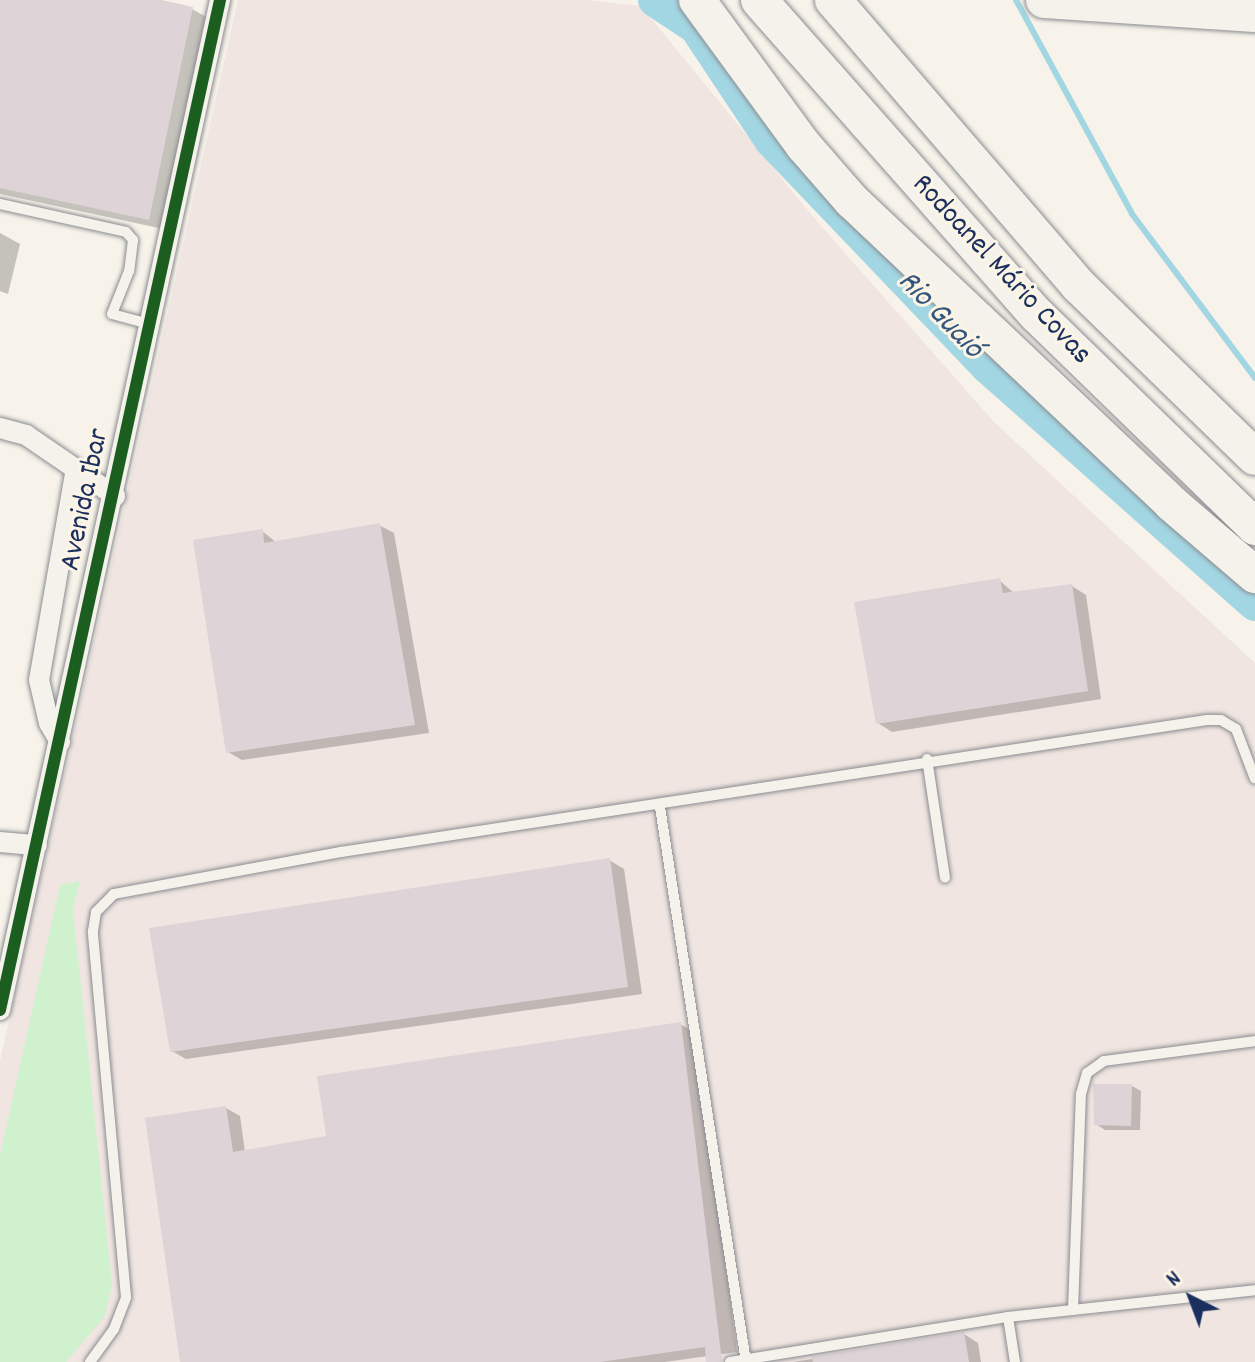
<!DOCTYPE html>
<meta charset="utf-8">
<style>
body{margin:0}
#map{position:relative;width:1255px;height:1362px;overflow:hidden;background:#f7f3ea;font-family:Dekko,sans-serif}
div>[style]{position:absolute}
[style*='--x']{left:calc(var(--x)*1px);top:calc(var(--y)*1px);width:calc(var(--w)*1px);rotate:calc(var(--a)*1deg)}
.built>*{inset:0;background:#f0e5e1}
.green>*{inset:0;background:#d0f1ce}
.shadow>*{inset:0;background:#0003}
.stream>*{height:6px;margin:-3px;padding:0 3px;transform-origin:3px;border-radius:3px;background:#a2d6e2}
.river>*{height:34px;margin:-17px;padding:0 17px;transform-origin:17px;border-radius:17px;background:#a2d6e2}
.building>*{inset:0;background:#ded4d8}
.roads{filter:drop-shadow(0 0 2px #8a8c91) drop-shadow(0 0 2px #8a8c91)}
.lane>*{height:10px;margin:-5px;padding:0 5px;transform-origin:5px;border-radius:5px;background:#f5f2ec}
.street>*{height:20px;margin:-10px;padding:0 10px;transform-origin:10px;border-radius:10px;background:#f5f2ec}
.highway>*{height:36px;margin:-18px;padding:0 18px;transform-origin:18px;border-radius:18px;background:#f5f2ec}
.cycleway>*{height:12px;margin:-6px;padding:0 6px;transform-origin:6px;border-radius:6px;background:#1b5e20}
span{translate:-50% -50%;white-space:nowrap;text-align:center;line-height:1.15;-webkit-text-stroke:6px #fcf5e5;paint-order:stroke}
.street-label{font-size:30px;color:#1b2f5e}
.water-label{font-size:32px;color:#34567e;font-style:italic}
.north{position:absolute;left:1151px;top:1258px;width:80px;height:80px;-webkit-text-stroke:6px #fcf5e5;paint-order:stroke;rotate:318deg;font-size:22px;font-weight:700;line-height:32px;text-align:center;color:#1b2f5e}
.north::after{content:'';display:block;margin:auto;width:28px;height:36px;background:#1b2f5e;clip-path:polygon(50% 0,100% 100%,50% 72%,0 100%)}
</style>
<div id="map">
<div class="built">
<div style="clip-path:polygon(238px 0,587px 0,641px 6px,815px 219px,994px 422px,1255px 663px,1255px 1362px,0 1362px,0 1061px)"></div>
</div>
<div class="green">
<div style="clip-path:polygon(80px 881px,73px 910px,112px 1284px,105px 1316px,66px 1362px,0 1362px,0 1155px,60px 885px)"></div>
</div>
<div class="shadow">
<div style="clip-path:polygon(0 0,152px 0,192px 9px,212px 20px,168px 230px,0 194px)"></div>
<div style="clip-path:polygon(0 233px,20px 244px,8px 294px,0 291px)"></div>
<div style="clip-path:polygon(379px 525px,394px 533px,429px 733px,242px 760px,228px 752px,262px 531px,277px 543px)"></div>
<div style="clip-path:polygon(999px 580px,1015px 594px,1072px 586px,1086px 595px,1101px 699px,892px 732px,878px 723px)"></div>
<div style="clip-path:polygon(609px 860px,624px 869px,642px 994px,186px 1059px,172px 1051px)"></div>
<div style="clip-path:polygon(680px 1024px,695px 1032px,737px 1352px,665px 1362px,182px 1362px,226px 1108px,240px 1116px,245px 1152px,328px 1138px)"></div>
<div style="clip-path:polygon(1132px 1086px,1141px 1091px,1140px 1130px,1105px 1130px,1096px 1124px)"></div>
<div style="clip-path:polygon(964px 1334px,978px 1343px,981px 1362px,793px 1362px)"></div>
</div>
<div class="stream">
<div style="--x:1016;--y:0;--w:243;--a:61.5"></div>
<div style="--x:1132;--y:214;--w:205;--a:53.1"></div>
</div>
<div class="river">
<div style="--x:655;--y:0;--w:49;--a:33.4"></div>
<div style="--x:696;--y:27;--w:136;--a:56.4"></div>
<div style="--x:771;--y:140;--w:314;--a:46.3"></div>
<div style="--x:988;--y:367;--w:357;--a:41.6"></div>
</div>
<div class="building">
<div style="clip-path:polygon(0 0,162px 0,193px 7px,149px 220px,0 188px)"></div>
<div style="clip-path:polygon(380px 523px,415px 725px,226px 753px,193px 540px,263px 529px,264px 543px)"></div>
<div style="clip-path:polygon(1000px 578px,1003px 593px,1072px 584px,1088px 691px,876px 724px,854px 602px)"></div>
<div style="clip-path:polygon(610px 858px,628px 987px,170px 1052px,149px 928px)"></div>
<div style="clip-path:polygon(681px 1022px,722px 1362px,706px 1362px,705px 1347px,600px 1362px,180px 1362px,145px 1118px,226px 1106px,233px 1152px,326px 1136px,317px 1076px)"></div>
<div style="clip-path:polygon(1093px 1084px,1132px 1084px,1131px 1126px,1094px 1125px)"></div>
<div style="clip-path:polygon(964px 1332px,969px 1362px,813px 1362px,812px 1357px)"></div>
</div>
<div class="roads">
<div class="lane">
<div style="--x:0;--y:204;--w:129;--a:12.5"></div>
<div style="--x:126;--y:232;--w:11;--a:49"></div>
<div style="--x:133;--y:240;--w:31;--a:97"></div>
<div style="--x:129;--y:271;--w:46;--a:111.6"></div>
<div style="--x:112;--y:314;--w:38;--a:15"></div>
<div style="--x:927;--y:759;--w:120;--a:81.4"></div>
<div style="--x:660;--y:807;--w:562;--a:81.19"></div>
<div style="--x:1073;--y:1310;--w:216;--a:-87.9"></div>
<div style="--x:1081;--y:1094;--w:22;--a:-74"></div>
<div style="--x:1087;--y:1073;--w:21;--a:-35"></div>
<div style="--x:1104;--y:1061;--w:152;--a:-7.5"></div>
<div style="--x:1008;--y:1317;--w:46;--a:81.2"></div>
<div style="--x:90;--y:1362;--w:41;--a:-54"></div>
<div style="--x:114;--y:1329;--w:34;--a:-69"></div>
<div style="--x:126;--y:1297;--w:367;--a:-95.2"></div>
<div style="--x:93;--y:931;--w:19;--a:-81"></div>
<div style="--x:96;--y:912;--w:25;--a:-45"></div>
<div style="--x:114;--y:894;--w:231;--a:-10.5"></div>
<div style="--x:341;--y:852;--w:876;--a:-8.67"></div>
<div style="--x:1207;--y:720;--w:14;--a:0"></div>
<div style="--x:1221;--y:720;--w:17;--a:31"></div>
<div style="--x:1236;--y:729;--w:53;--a:69.2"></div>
<div style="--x:730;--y:1362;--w:282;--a:-9.2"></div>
<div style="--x:1008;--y:1317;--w:248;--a:-6.2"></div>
</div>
<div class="street">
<div style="--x:0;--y:428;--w:27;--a:15"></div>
<div style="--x:26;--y:435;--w:108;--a:34.4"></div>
<div style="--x:60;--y:742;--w:22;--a:-120"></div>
<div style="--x:49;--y:723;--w:44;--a:-103.1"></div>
<div style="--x:39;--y:680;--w:214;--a:-80.1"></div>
<div style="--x:0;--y:842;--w:37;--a:5"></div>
<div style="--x:0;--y:1010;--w:1034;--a:-77.71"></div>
</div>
<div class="highway">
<div style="--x:697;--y:0;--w:181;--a:53.8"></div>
<div style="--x:804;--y:146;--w:72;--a:49"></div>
<div style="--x:851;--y:200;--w:441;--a:43.4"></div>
<div style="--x:1171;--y:503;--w:111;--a:40.6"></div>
<div style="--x:759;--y:0;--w:420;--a:48.6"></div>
<div style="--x:1037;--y:315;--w:304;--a:44.2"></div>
<div style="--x:833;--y:0;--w:377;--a:49.3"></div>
<div style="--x:1079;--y:286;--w:245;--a:44.2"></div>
<div style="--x:1044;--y:0;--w:211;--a:3.8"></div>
</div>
</div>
<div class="cycleway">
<div style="--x:0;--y:1010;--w:1034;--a:-77.71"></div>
</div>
<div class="street-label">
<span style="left:1000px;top:271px;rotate:47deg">Rodoanel Mário Covas</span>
<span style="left:87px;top:500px;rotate:-78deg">Avenida Ibar</span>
</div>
<div class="water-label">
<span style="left:939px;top:316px;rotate:46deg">Rio Guaió</span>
</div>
<div class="north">N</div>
</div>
